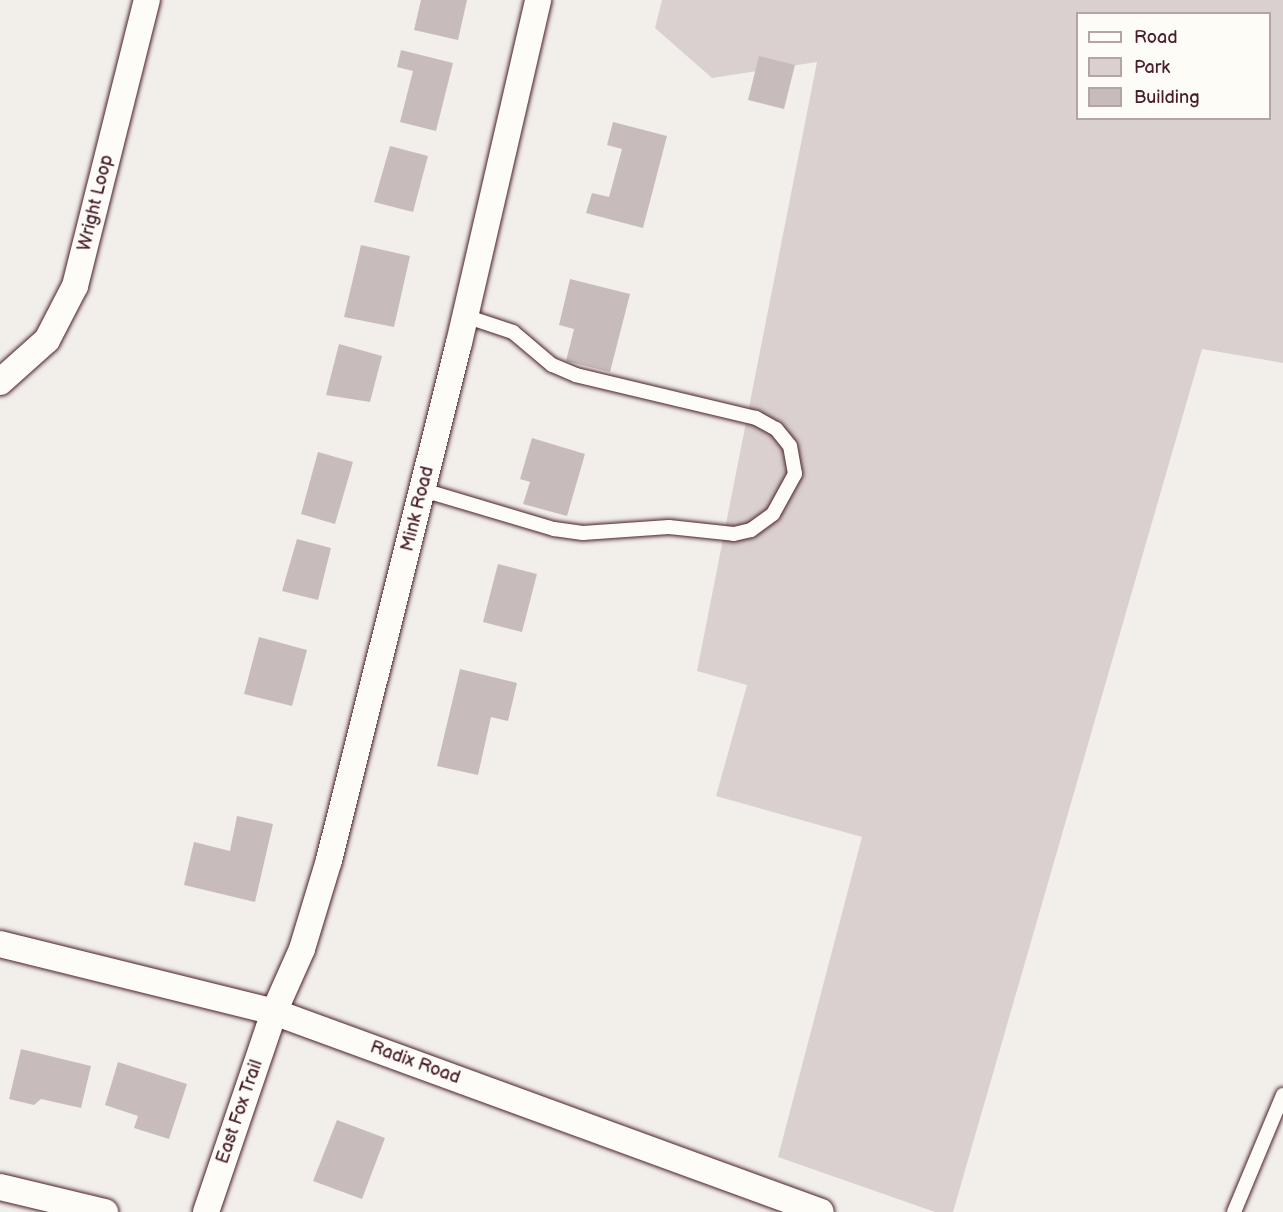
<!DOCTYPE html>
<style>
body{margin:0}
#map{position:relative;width:1283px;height:1212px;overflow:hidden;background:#f2efeb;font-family:"Balsamiq Sans",sans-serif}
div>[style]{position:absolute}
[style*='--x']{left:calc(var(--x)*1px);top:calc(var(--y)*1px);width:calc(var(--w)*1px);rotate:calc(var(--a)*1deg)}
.green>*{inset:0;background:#d9d0cf}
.building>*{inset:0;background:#c8bbbb}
.roads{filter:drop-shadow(0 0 2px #4a1f2b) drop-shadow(0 0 2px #4a1f2b)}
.service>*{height:14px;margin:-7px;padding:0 7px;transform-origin:7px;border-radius:7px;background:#fdfcf7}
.minor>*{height:26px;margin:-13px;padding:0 13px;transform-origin:13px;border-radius:13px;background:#fdfcf7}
span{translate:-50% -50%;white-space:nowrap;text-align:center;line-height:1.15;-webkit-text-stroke:4.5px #fdfcf7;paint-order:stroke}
.street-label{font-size:18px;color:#4a1f2b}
.legend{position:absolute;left:1076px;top:12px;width:195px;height:108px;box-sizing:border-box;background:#fdfcf7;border:2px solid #b5a4a5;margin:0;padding:8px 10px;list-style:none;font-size:18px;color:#4a1f2b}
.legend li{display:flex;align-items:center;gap:12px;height:30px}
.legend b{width:30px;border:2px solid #b5a4a5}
</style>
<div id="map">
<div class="green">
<div style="clip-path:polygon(evenodd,662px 0,1283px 0,1283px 363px,1202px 349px,953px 1212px,935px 1212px,778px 1157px,862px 837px,716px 796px,747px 685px,697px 671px,817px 62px,712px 78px,655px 28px,662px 0,1078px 14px,1270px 14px,1270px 118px,1078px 118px,1078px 14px)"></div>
</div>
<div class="building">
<div style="clip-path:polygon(421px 0,467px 0,458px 40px,414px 30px)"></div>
<div style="clip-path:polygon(401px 50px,453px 63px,436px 131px,400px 122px,413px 71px,397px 67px)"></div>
<div style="clip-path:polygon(759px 56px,795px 65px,784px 109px,748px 100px)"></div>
<div style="clip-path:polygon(613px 122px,667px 136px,643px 228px,586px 213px,592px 193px,609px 197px,622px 149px,607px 145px)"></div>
<div style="clip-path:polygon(390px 146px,428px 156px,413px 212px,374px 202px)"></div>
<div style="clip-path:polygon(361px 245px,410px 256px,394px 327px,344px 317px)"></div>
<div style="clip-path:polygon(570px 279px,630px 294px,610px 372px,566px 361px,574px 329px,559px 325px)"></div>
<div style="clip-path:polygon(339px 344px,382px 356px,370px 402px,326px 395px)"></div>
<div style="clip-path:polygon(532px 438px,585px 454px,567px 516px,523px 504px,530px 482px,520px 479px)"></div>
<div style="clip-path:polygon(318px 452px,353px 462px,335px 524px,301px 514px)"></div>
<div style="clip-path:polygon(297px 539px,331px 548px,318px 600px,282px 591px)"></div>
<div style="clip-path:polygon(498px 564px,537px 574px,522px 632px,483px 622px)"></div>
<div style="clip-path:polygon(259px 637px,307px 650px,292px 706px,244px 694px)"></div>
<div style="clip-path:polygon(460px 669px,517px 683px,508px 721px,491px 717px,478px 775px,437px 766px)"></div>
<div style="clip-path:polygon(237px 816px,273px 824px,255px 902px,184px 885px,194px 842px,230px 851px)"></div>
<div style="clip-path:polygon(21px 1049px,91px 1066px,81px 1108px,41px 1099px,34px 1105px,9px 1099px)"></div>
<div style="clip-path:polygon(118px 1062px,187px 1084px,169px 1139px,134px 1128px,138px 1116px,105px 1105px)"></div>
<div style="clip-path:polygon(337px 1120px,385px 1138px,362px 1199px,313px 1181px)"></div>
</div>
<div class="roads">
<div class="service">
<div style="--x:423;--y:490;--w:137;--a:16.6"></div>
<div style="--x:554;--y:529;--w:29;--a:8"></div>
<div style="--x:583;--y:533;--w:86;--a:-4"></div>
<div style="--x:669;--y:527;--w:65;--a:6.1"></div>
<div style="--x:734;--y:534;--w:17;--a:-13"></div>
<div style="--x:751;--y:530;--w:27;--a:-36"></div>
<div style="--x:773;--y:514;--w:46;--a:-61.2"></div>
<div style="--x:795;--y:474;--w:28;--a:-100"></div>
<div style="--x:790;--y:446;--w:22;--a:-129"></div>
<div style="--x:776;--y:429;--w:23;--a:-151"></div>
<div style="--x:756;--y:418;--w:185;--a:-166.6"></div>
<div style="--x:576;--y:375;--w:26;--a:-157"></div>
<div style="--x:552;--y:365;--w:51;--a:-139.8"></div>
<div style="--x:513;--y:332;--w:51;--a:-161.6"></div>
<div style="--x:1234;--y:1212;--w:127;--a:-67.3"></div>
</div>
<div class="minor">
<div style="--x:0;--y:382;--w:63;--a:-41.8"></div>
<div style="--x:47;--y:340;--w:61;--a:-62.6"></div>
<div style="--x:75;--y:286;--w:295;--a:-75.9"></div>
<div style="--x:0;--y:944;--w:282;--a:13.9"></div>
<div style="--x:274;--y:1012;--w:582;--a:20.08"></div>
<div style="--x:0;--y:1187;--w:108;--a:13.4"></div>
<div style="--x:206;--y:1212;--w:211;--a:-71.2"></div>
<div style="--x:274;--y:1012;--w:69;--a:-66"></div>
<div style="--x:302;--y:949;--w:93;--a:-73.1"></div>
<div style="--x:329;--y:860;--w:533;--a:-75.89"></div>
<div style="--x:459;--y:343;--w:352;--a:-77"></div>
</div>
</div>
<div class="street-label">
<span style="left:96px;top:203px;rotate:-76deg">Wright Loop</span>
<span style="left:418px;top:509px;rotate:-76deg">Mink Road</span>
<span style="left:415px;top:1063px;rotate:20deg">Radix Road</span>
<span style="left:240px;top:1112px;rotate:-71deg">East Fox Trail</span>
</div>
<ul class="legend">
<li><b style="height:8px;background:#fdfcf7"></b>Road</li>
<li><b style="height:16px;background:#d9d0cf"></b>Park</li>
<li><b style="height:16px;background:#c8bbbb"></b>Building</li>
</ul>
</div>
